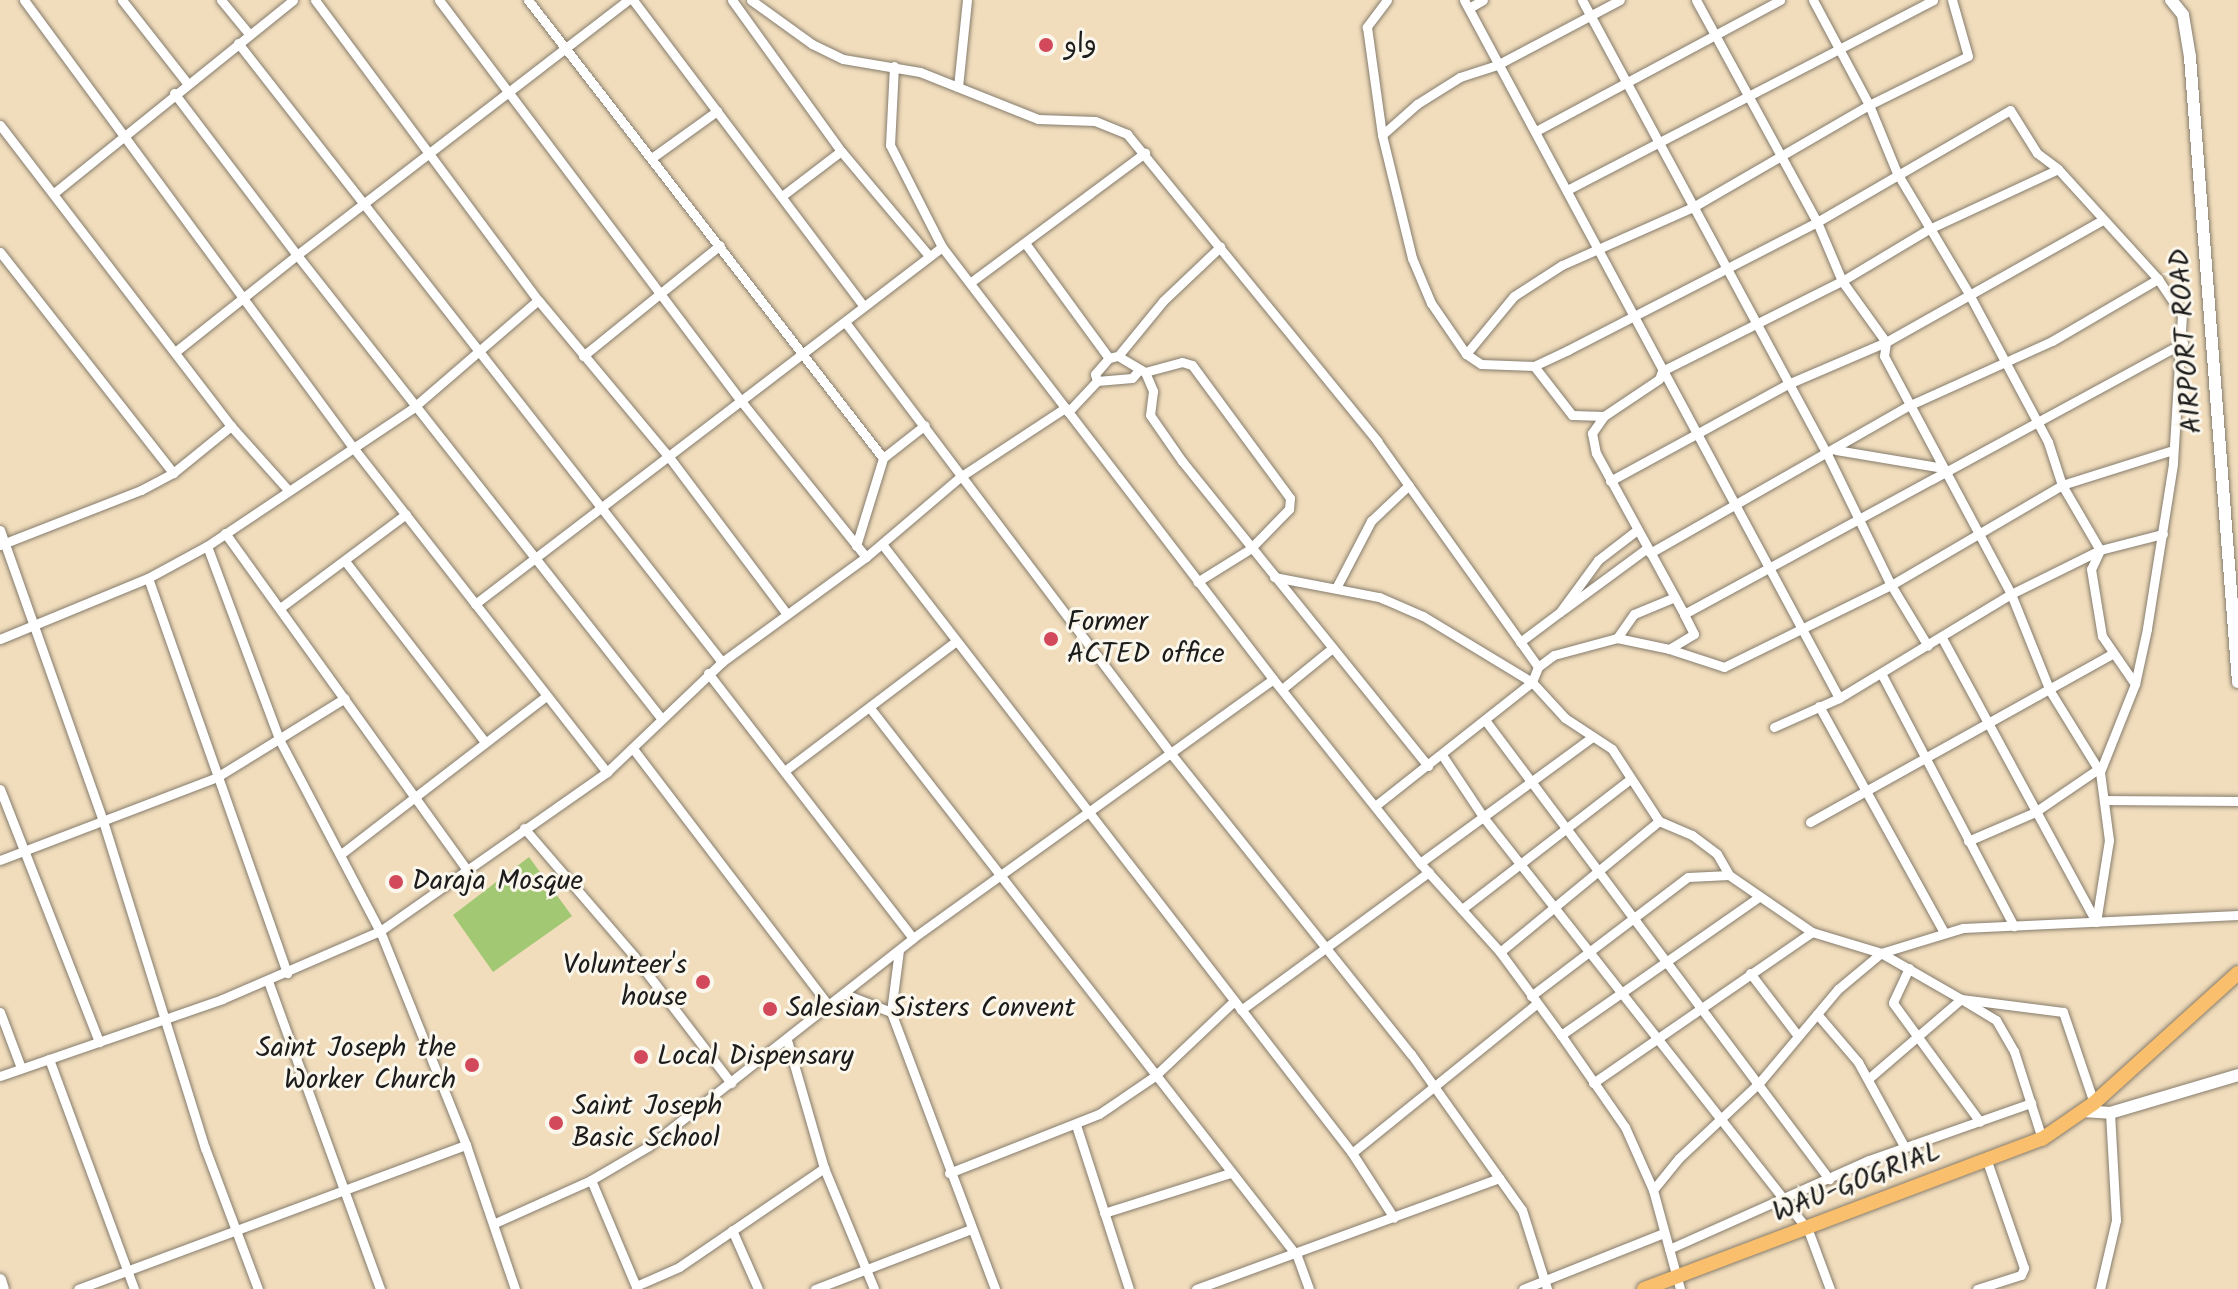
<!DOCTYPE html>
<meta charset="utf-8">
<style>
body{margin:0}
#map{position:relative;width:2238px;height:1289px;overflow:hidden;background:#f1ddbc;font-family:Kalam,"Playpen Sans Arabic",sans-serif}
div>[style]{position:absolute}
[style*='--x']{left:calc(var(--x)*1px);top:calc(var(--y)*1px);width:calc(var(--w)*1px);rotate:calc(var(--a)*1deg)}
.green>*{inset:0;background:#a2c873}
.roads{filter:drop-shadow(0 0 2px #867c6c) drop-shadow(0 0 2px #867c6c)}
.minor>*{height:9px;margin:-4.5px;padding:0 4.5px;transform-origin:4.5px;border-radius:4.5px;background:#fff}
.tertiary>*{height:12px;margin:-6px;padding:0 6px;transform-origin:6px;border-radius:6px;background:#fff}
.primary>*{height:14px;margin:-7px;padding:0 7px;transform-origin:7px;border-radius:7px;background:#f9bf6d}
.dots>*{width:22px;height:22px;translate:-50% -50%;box-sizing:border-box;border:4px solid #fbf7ec;border-radius:50%}
span{translate:-50% -50%;white-space:nowrap;text-align:center;line-height:1.15;-webkit-text-stroke:6px #fbf7ec;paint-order:stroke}
.poi-label{font-size:28px;color:#1c1c1c}
.left{translate:0 -50%;text-align:left}
.right{translate:-100% -50%;text-align:right}
.street-label{font-size:28px;color:#1c1c1c}
</style>
<div id="map">
<div class="green">
<div style="clip-path:polygon(529px 857px,572px 916px,493px 972px,453px 915px)"></div>
</div>
<div class="roads">
<div class="minor">
<div style="--x:24;--y:0;--w:554;--a:53.67"></div>
<div style="--x:352;--y:446;--w:414;--a:52"></div>
<div style="--x:122;--y:0;--w:105;--a:51.9"></div>
<div style="--x:221;--y:0;--w:44;--a:50.5"></div>
<div style="--x:315;--y:0;--w:374;--a:53.4"></div>
<div style="--x:538;--y:300;--w:204;--a:50.2"></div>
<div style="--x:669;--y:457;--w:196;--a:53.1"></div>
<div style="--x:439;--y:0;--w:502;--a:53.02"></div>
<div style="--x:741;--y:401;--w:200;--a:51.3"></div>
<div style="--x:528;--y:0;--w:579;--a:52.22"></div>
<div style="--x:883;--y:458;--w:53;--a:-38.2"></div>
<div style="--x:628;--y:0;--w:418;--a:142.4"></div>
<div style="--x:297;--y:255;--w:589;--a:51.83"></div>
<div style="--x:633;--y:0;--w:383;--a:53"></div>
<div style="--x:732;--y:0;--w:186;--a:54.2"></div>
<div style="--x:751;--y:0;--w:75;--a:35.8"></div>
<div style="--x:812;--y:44;--w:34;--a:26"></div>
<div style="--x:843;--y:59;--w:78;--a:9.6"></div>
<div style="--x:920;--y:72;--w:127;--a:21.7"></div>
<div style="--x:1038;--y:119;--w:57;--a:2"></div>
<div style="--x:1095;--y:121;--w:35;--a:22"></div>
<div style="--x:1127;--y:134;--w:396;--a:50.8"></div>
<div style="--x:1377;--y:441;--w:277;--a:54.5"></div>
<div style="--x:1538;--y:667;--w:16;--a:112"></div>
<div style="--x:1532;--y:682;--w:200;--a:141.7"></div>
<div style="--x:1387;--y:0;--w:34;--a:127"></div>
<div style="--x:1367;--y:27;--w:109;--a:82.1"></div>
<div style="--x:1382;--y:135;--w:127;--a:76.3"></div>
<div style="--x:1412;--y:258;--w:49;--a:67.1"></div>
<div style="--x:1431;--y:303;--w:62;--a:55.5"></div>
<div style="--x:1466;--y:354;--w:18;--a:34"></div>
<div style="--x:1481;--y:364;--w:53;--a:2.2"></div>
<div style="--x:1534;--y:366;--w:38;--a:-25"></div>
<div style="--x:1568;--y:350;--w:280;--a:-27.2"></div>
<div style="--x:1817;--y:222;--w:223;--a:-30.1"></div>
<div style="--x:2010;--y:110;--w:51;--a:57.9"></div>
<div style="--x:2037;--y:153;--w:26;--a:37"></div>
<div style="--x:2058;--y:169;--w:149;--a:47.7"></div>
<div style="--x:2158;--y:279;--w:43;--a:56.3"></div>
<div style="--x:2182;--y:315;--w:149;--a:93.5"></div>
<div style="--x:2173;--y:464;--w:167;--a:99"></div>
<div style="--x:2147;--y:629;--w:56;--a:102.3"></div>
<div style="--x:2135;--y:684;--w:95;--a:111.7"></div>
<div style="--x:1464;--y:0;--w:792;--a:61.75"></div>
<div style="--x:1582;--y:0;--w:516;--a:61.65"></div>
<div style="--x:1827;--y:454;--w:146;--a:64"></div>
<div style="--x:1891;--y:585;--w:71;--a:58.8"></div>
<div style="--x:1696;--y:0;--w:253;--a:61.4"></div>
<div style="--x:1817;--y:222;--w:64;--a:67"></div>
<div style="--x:1842;--y:281;--w:75;--a:54.2"></div>
<div style="--x:1886;--y:342;--w:14;--a:98"></div>
<div style="--x:1884;--y:356;--w:270;--a:61.9"></div>
<div style="--x:2011;--y:594;--w:105;--a:68.1"></div>
<div style="--x:2050;--y:691;--w:95;--a:58.3"></div>
<div style="--x:2100;--y:772;--w:69;--a:82.5"></div>
<div style="--x:2109;--y:840;--w:83;--a:99"></div>
<div style="--x:1813;--y:0;--w:119;--a:61.9"></div>
<div style="--x:1869;--y:105;--w:74;--a:67.6"></div>
<div style="--x:1897;--y:173;--w:141;--a:59.2"></div>
<div style="--x:1969;--y:294;--w:168;--a:61.9"></div>
<div style="--x:2048;--y:442;--w:45;--a:72"></div>
<div style="--x:2062;--y:485;--w:75;--a:59.7"></div>
<div style="--x:2100;--y:550;--w:21;--a:115"></div>
<div style="--x:2091;--y:569;--w:68;--a:80.7"></div>
<div style="--x:2102;--y:636;--w:58;--a:55.5"></div>
<div style="--x:1469;--y:8;--w:16;--a:-30"></div>
<div style="--x:238;--y:43;--w:786;--a:51.98"></div>
<div style="--x:894;--y:66;--w:79;--a:92.9"></div>
<div style="--x:890;--y:145;--w:114;--a:63"></div>
<div style="--x:942;--y:247;--w:544;--a:52.54"></div>
<div style="--x:1273;--y:679;--w:236;--a:51.4"></div>
<div style="--x:1420;--y:863;--w:120;--a:48"></div>
<div style="--x:1500;--y:952;--w:103;--a:53.7"></div>
<div style="--x:1561;--y:1035;--w:112;--a:55.2"></div>
<div style="--x:1625;--y:1127;--w:69;--a:66"></div>
<div style="--x:1653;--y:1190;--w:103;--a:74.7"></div>
<div style="--x:958;--y:87;--w:87;--a:-84.1"></div>
<div style="--x:174;--y:93;--w:203;--a:52.8"></div>
<div style="--x:297;--y:255;--w:156;--a:141.5"></div>
<div style="--x:0;--y:125;--w:379;--a:52.5"></div>
<div style="--x:231;--y:426;--w:86;--a:48.3"></div>
<div style="--x:1536;--y:131;--w:277;--a:-28.2"></div>
<div style="--x:1382;--y:135;--w:47;--a:-41.5"></div>
<div style="--x:1417;--y:104;--w:51;--a:-32.1"></div>
<div style="--x:1460;--y:77;--w:39;--a:-18"></div>
<div style="--x:1497;--y:65;--w:139;--a:-27.9"></div>
<div style="--x:653;--y:157;--w:79;--a:-35.7"></div>
<div style="--x:1569;--y:189;--w:410;--a:-27.4"></div>
<div style="--x:54;--y:193;--w:307;--a:-38.9"></div>
<div style="--x:782;--y:196;--w:74;--a:-37.3"></div>
<div style="--x:841;--y:151;--w:137;--a:50"></div>
<div style="--x:1025;--y:243;--w:142;--a:53.9"></div>
<div style="--x:0;--y:252;--w:281;--a:51.9"></div>
<div style="--x:971;--y:282;--w:217;--a:-36.6"></div>
<div style="--x:845;--y:322;--w:543;--a:52.94"></div>
<div style="--x:1172;--y:755;--w:383;--a:51.4"></div>
<div style="--x:1411;--y:1054;--w:191;--a:54.6"></div>
<div style="--x:1522;--y:1210;--w:83;--a:72.4"></div>
<div style="--x:1466;--y:354;--w:75;--a:-50.4"></div>
<div style="--x:1514;--y:296;--w:57;--a:-32.9"></div>
<div style="--x:1562;--y:265;--w:143;--a:-23.9"></div>
<div style="--x:1693;--y:207;--w:203;--a:-30.1"></div>
<div style="--x:1869;--y:105;--w:110;--a:-26.3"></div>
<div style="--x:1968;--y:56;--w:58;--a:-105.9"></div>
<div style="--x:583;--y:356;--w:176;--a:-39"></div>
<div style="--x:1118;--y:356;--w:31;--a:31"></div>
<div style="--x:1145;--y:372;--w:38;--a:-15"></div>
<div style="--x:1182;--y:362;--w:10;--a:17"></div>
<div style="--x:1192;--y:365;--w:165;--a:53.6"></div>
<div style="--x:1290;--y:498;--w:11;--a:95"></div>
<div style="--x:1289;--y:509;--w:56;--a:134.3"></div>
<div style="--x:1250;--y:549;--w:62;--a:148.1"></div>
<div style="--x:1534;--y:366;--w:62;--a:52.2"></div>
<div style="--x:1572;--y:415;--w:32;--a:2"></div>
<div style="--x:1604;--y:416;--w:21;--a:125"></div>
<div style="--x:1592;--y:433;--w:20;--a:79"></div>
<div style="--x:1596;--y:453;--w:183;--a:61.3"></div>
<div style="--x:1145;--y:372;--w:21;--a:67"></div>
<div style="--x:1153;--y:391;--w:24;--a:97"></div>
<div style="--x:1150;--y:415;--w:56;--a:55.2"></div>
<div style="--x:1182;--y:461;--w:392;--a:51.1"></div>
<div style="--x:1097;--y:381;--w:35;--a:-5"></div>
<div style="--x:1132;--y:378;--w:11;--a:-49"></div>
<div style="--x:1068;--y:412;--w:42;--a:-46.9"></div>
<div style="--x:1097;--y:381;--w:7;--a:-106"></div>
<div style="--x:1095;--y:374;--w:21;--a:-49"></div>
<div style="--x:1109;--y:358;--w:9;--a:-13"></div>
<div style="--x:1118;--y:356;--w:71;--a:-50.7"></div>
<div style="--x:1163;--y:301;--w:79;--a:-43.5"></div>
<div style="--x:1604;--y:416;--w:66;--a:-33.9"></div>
<div style="--x:1659;--y:379;--w:9;--a:-69"></div>
<div style="--x:1662;--y:371;--w:201;--a:-26.6"></div>
<div style="--x:1842;--y:281;--w:101;--a:-30.9"></div>
<div style="--x:1929;--y:229;--w:142;--a:-24.9"></div>
<div style="--x:1836;--y:450;--w:109;--a:9.5"></div>
<div style="--x:1610;--y:481;--w:203;--a:-28.6"></div>
<div style="--x:1788;--y:384;--w:107;--a:-23.2"></div>
<div style="--x:1886;--y:342;--w:247;--a:-29.4"></div>
<div style="--x:0;--y:530;--w:309;--a:70.5"></div>
<div style="--x:103;--y:821;--w:343;--a:72.7"></div>
<div style="--x:205;--y:1148;--w:151;--a:69.4"></div>
<div style="--x:225;--y:533;--w:415;--a:54.3"></div>
<div style="--x:882;--y:544;--w:769;--a:52.34"></div>
<div style="--x:1352;--y:1153;--w:77;--a:57.1"></div>
<div style="--x:0;--y:545;--w:151;--a:-21.3"></div>
<div style="--x:141;--y:490;--w:36;--a:-28"></div>
<div style="--x:173;--y:473;--w:75;--a:-39"></div>
<div style="--x:207;--y:546;--w:206;--a:69.5"></div>
<div style="--x:279;--y:739;--w:217;--a:62.3"></div>
<div style="--x:380;--y:931;--w:231;--a:68.1"></div>
<div style="--x:466;--y:1145;--w:152;--a:71.2"></div>
<div style="--x:856;--y:546;--w:92;--a:-72.9"></div>
<div style="--x:1650;--y:553;--w:297;--a:-29.7"></div>
<div style="--x:1908;--y:406;--w:158;--a:-24.3"></div>
<div style="--x:2052;--y:341;--w:123;--a:-30.3"></div>
<div style="--x:345;--y:561;--w:227;--a:52.3"></div>
<div style="--x:1274;--y:577;--w:107;--a:10.8"></div>
<div style="--x:1379;--y:597;--w:48;--a:23.4"></div>
<div style="--x:1423;--y:616;--w:127;--a:31.2"></div>
<div style="--x:1532;--y:682;--w:49;--a:47.5"></div>
<div style="--x:1565;--y:718;--w:56;--a:33.4"></div>
<div style="--x:1612;--y:749;--w:86;--a:56.9"></div>
<div style="--x:1659;--y:821;--w:36;--a:23"></div>
<div style="--x:1692;--y:835;--w:31;--a:37"></div>
<div style="--x:1717;--y:854;--w:24;--a:60"></div>
<div style="--x:1729;--y:875;--w:101;--a:34.5"></div>
<div style="--x:1812;--y:932;--w:72;--a:16.9"></div>
<div style="--x:1881;--y:953;--w:92;--a:29.9"></div>
<div style="--x:1961;--y:999;--w:103;--a:7.3"></div>
<div style="--x:2063;--y:1012;--w:96;--a:71.2"></div>
<div style="--x:148;--y:578;--w:419;--a:70.6"></div>
<div style="--x:1336;--y:588;--w:76;--a:-62.4"></div>
<div style="--x:1371;--y:521;--w:52;--a:-43.5"></div>
<div style="--x:475;--y:604;--w:588;--a:-37.4"></div>
<div style="--x:280;--y:608;--w:157;--a:-36.7"></div>
<div style="--x:1563;--y:610;--w:104;--a:-36.4"></div>
<div style="--x:1617;--y:638;--w:29;--a:-55"></div>
<div style="--x:1634;--y:614;--w:44;--a:-22.5"></div>
<div style="--x:1942;--y:638;--w:323;--a:61.5"></div>
<div style="--x:0;--y:639;--w:160;--a:-22.4"></div>
<div style="--x:148;--y:578;--w:67;--a:-28.5"></div>
<div style="--x:207;--y:546;--w:248;--a:-33.8"></div>
<div style="--x:413;--y:408;--w:165;--a:-40.8"></div>
<div style="--x:1520;--y:642;--w:50;--a:-36.9"></div>
<div style="--x:1560;--y:612;--w:64;--a:-53.8"></div>
<div style="--x:1598;--y:560;--w:49;--a:-37.6"></div>
<div style="--x:1669;--y:649;--w:58;--a:18.1"></div>
<div style="--x:1724;--y:667;--w:186;--a:-26.2"></div>
<div style="--x:1891;--y:585;--w:198;--a:-30.3"></div>
<div style="--x:2062;--y:485;--w:113;--a:-17.5"></div>
<div style="--x:1538;--y:667;--w:20;--a:-37"></div>
<div style="--x:1554;--y:655;--w:65;--a:-15.1"></div>
<div style="--x:1617;--y:638;--w:53;--a:11.9"></div>
<div style="--x:1669;--y:649;--w:29;--a:-31"></div>
<div style="--x:1694;--y:634;--w:22;--a:-117"></div>
<div style="--x:1684;--y:614;--w:568;--a:-28.51"></div>
<div style="--x:708;--y:673;--w:335;--a:52.3"></div>
<div style="--x:1881;--y:673;--w:286;--a:62.3"></div>
<div style="--x:1282;--y:689;--w:63;--a:-39.2"></div>
<div style="--x:1819;--y:706;--w:257;--a:61.1"></div>
<div style="--x:870;--y:708;--w:695;--a:52.07"></div>
<div style="--x:1297;--y:1256;--w:35;--a:70"></div>
<div style="--x:1485;--y:720;--w:574;--a:53.15"></div>
<div style="--x:1774;--y:727;--w:71;--a:-24"></div>
<div style="--x:1839;--y:698;--w:201;--a:-31.2"></div>
<div style="--x:2011;--y:594;--w:99;--a:-26.3"></div>
<div style="--x:2100;--y:550;--w:65;--a:-14.3"></div>
<div style="--x:634;--y:750;--w:322;--a:52.7"></div>
<div style="--x:1442;--y:755;--w:76;--a:56.3"></div>
<div style="--x:1484;--y:818;--w:524;--a:51.82"></div>
<div style="--x:1808;--y:1230;--w:63;--a:69.6"></div>
<div style="--x:787;--y:769;--w:212;--a:-37.1"></div>
<div style="--x:0;--y:789;--w:272;--a:68.6"></div>
<div style="--x:2104;--y:800;--w:134;--a:0.4"></div>
<div style="--x:1810;--y:822;--w:346;--a:-29.1"></div>
<div style="--x:524;--y:828;--w:169;--a:49.3"></div>
<div style="--x:634;--y:956;--w:160;--a:52.6"></div>
<div style="--x:1968;--y:841;--w:73;--a:-23.4"></div>
<div style="--x:2035;--y:812;--w:76;--a:-34.3"></div>
<div style="--x:341;--y:854;--w:259;--a:-37.6"></div>
<div style="--x:0;--y:860;--w:232;--a:-20.9"></div>
<div style="--x:217;--y:777;--w:150;--a:-31.7"></div>
<div style="--x:1420;--y:863;--w:212;--a:-36.2"></div>
<div style="--x:1462;--y:909;--w:211;--a:-37.7"></div>
<div style="--x:899;--y:950;--w:63;--a:97.4"></div>
<div style="--x:891;--y:1012;--w:296;--a:69.4"></div>
<div style="--x:1500;--y:952;--w:206;--a:-39.5"></div>
<div style="--x:1909;--y:968;--w:38;--a:115"></div>
<div style="--x:1893;--y:1003;--w:147;--a:53.8"></div>
<div style="--x:1750;--y:973;--w:79;--a:52.7"></div>
<div style="--x:268;--y:981;--w:328;--a:70"></div>
<div style="--x:845;--y:994;--w:49;--a:21.4"></div>
<div style="--x:1531;--y:996;--w:197;--a:-37.2"></div>
<div style="--x:1688;--y:877;--w:41;--a:-2.8"></div>
<div style="--x:1241;--y:1010;--w:233;--a:-36.3"></div>
<div style="--x:0;--y:1012;--w:60;--a:69.4"></div>
<div style="--x:1817;--y:1014;--w:63;--a:49.5"></div>
<div style="--x:1858;--y:1062;--w:96;--a:61.3"></div>
<div style="--x:1561;--y:1035;--w:241;--a:-34.9"></div>
<div style="--x:787;--y:1040;--w:133;--a:73.9"></div>
<div style="--x:824;--y:1168;--w:131;--a:67.5"></div>
<div style="--x:49;--y:1059;--w:245;--a:69.7"></div>
<div style="--x:0;--y:1076;--w:235;--a:-19.1"></div>
<div style="--x:222;--y:999;--w:172;--a:-23.3"></div>
<div style="--x:380;--y:931;--w:277;--a:-35"></div>
<div style="--x:607;--y:772;--w:159;--a:-43.7"></div>
<div style="--x:722;--y:662;--w:178;--a:-36.1"></div>
<div style="--x:866;--y:557;--w:123;--a:-40.4"></div>
<div style="--x:960;--y:477;--w:126;--a:-33.3"></div>
<div style="--x:1868;--y:1079;--w:123;--a:-40.7"></div>
<div style="--x:1961;--y:999;--w:41;--a:31"></div>
<div style="--x:1996;--y:1020;--w:36;--a:60"></div>
<div style="--x:2014;--y:1051;--w:92;--a:72.3"></div>
<div style="--x:1593;--y:1083;--w:266;--a:-34.6"></div>
<div style="--x:1076;--y:1125;--w:172;--a:72.1"></div>
<div style="--x:1352;--y:1153;--w:238;--a:-39"></div>
<div style="--x:949;--y:1173;--w:161;--a:-21.5"></div>
<div style="--x:1099;--y:1114;--w:68;--a:-34.2"></div>
<div style="--x:1155;--y:1076;--w:109;--a:-43.5"></div>
<div style="--x:591;--y:1180;--w:118;--a:67.1"></div>
<div style="--x:1653;--y:1190;--w:41;--a:-50.9"></div>
<div style="--x:1679;--y:1158;--w:110;--a:-43.2"></div>
<div style="--x:1759;--y:1083;--w:123;--a:-50"></div>
<div style="--x:1838;--y:989;--w:56;--a:-39.9"></div>
<div style="--x:1881;--y:953;--w:86;--a:-17"></div>
<div style="--x:1963;--y:928;--w:275;--a:-2.7"></div>
<div style="--x:1104;--y:1213;--w:132;--a:-17.6"></div>
<div style="--x:495;--y:1223;--w:105;--a:-24.1"></div>
<div style="--x:591;--y:1180;--w:67;--a:-30.4"></div>
<div style="--x:649;--y:1146;--w:336;--a:-38.2"></div>
<div style="--x:913;--y:938;--w:443;--a:-35.7"></div>
<div style="--x:732;--y:1230;--w:64;--a:66.2"></div>
<div style="--x:1669;--y:1249;--w:219;--a:-24"></div>
<div style="--x:1869;--y:1160;--w:172;--a:-19.4"></div>
<div style="--x:636;--y:1286;--w:47;--a:-23.8"></div>
<div style="--x:679;--y:1267;--w:176;--a:-34.3"></div>
<div style="--x:78;--y:1289;--w:414;--a:-20.4"></div>
<div style="--x:815;--y:1289;--w:167;--a:-21"></div>
<div style="--x:1196;--y:1289;--w:323;--a:-20.1"></div>
<div style="--x:1523;--y:1289;--w:152;--a:-21.7"></div>
<div style="--x:1977;--y:1289;--w:46;--a:-17.7"></div>
<div style="--x:2021;--y:1275;--w:8;--a:-67"></div>
<div style="--x:2024;--y:1268;--w:113;--a:-109.1"></div>
<div style="--x:2100;--y:1289;--w:71;--a:-76.9"></div>
<div style="--x:2116;--y:1220;--w:107;--a:-93.2"></div>
</div>
<div class="tertiary">
<div style="--x:2171;--y:0;--w:19;--a:51"></div>
<div style="--x:2183;--y:15;--w:43;--a:80.5"></div>
<div style="--x:2190;--y:57;--w:627;--a:85.61"></div>
<div style="--x:2083;--y:1111;--w:27;--a:4"></div>
<div style="--x:2110;--y:1113;--w:134;--a:-16.5"></div>
<div style="--x:0;--y:1280;--w:9;--a:72"></div>
</div>
<div class="primary">
<div style="--x:1644;--y:1289;--w:425;--a:-20.7"></div>
<div style="--x:2042;--y:1139;--w:63;--a:-34.7"></div>
<div style="--x:2094;--y:1103;--w:194;--a:-42.1"></div>
</div>
</div>
<div class="dots">
<div style="left:1046px;top:45px;background:#d1495b"></div>
<div style="left:1051px;top:639px;background:#d1495b"></div>
<div style="left:396px;top:882px;background:#d1495b"></div>
<div style="left:703px;top:982px;background:#d1495b"></div>
<div style="left:770px;top:1009px;background:#d1495b"></div>
<div style="left:641px;top:1057px;background:#d1495b"></div>
<div style="left:472px;top:1065px;background:#d1495b"></div>
<div style="left:556px;top:1123px;background:#d1495b"></div>
</div>
<div class="poi-label">
<span class="left" style="left:1064px;top:45px">واو</span>
<span class="left" style="left:1067px;top:639px">Former<br>ACTED office</span>
<span class="left" style="left:412px;top:882px">Daraja Mosque</span>
<span class="right" style="left:687px;top:982px">Volunteer's<br>house</span>
<span class="left" style="left:786px;top:1009px">Salesian Sisters Convent</span>
<span class="right" style="left:456px;top:1065px">Saint Joseph the<br>Worker Church</span>
<span class="left" style="left:657px;top:1057px">Local Dispensary</span>
<span class="left" style="left:572px;top:1123px">Saint Joseph<br>Basic School</span>
</div>
<div class="street-label">
<span style="left:2187px;top:341px;rotate:-94deg">AIRPORT ROAD</span>
<span style="left:1857px;top:1183px;rotate:-21deg">WAU-GOGRIAL</span>
</div>
</div>
